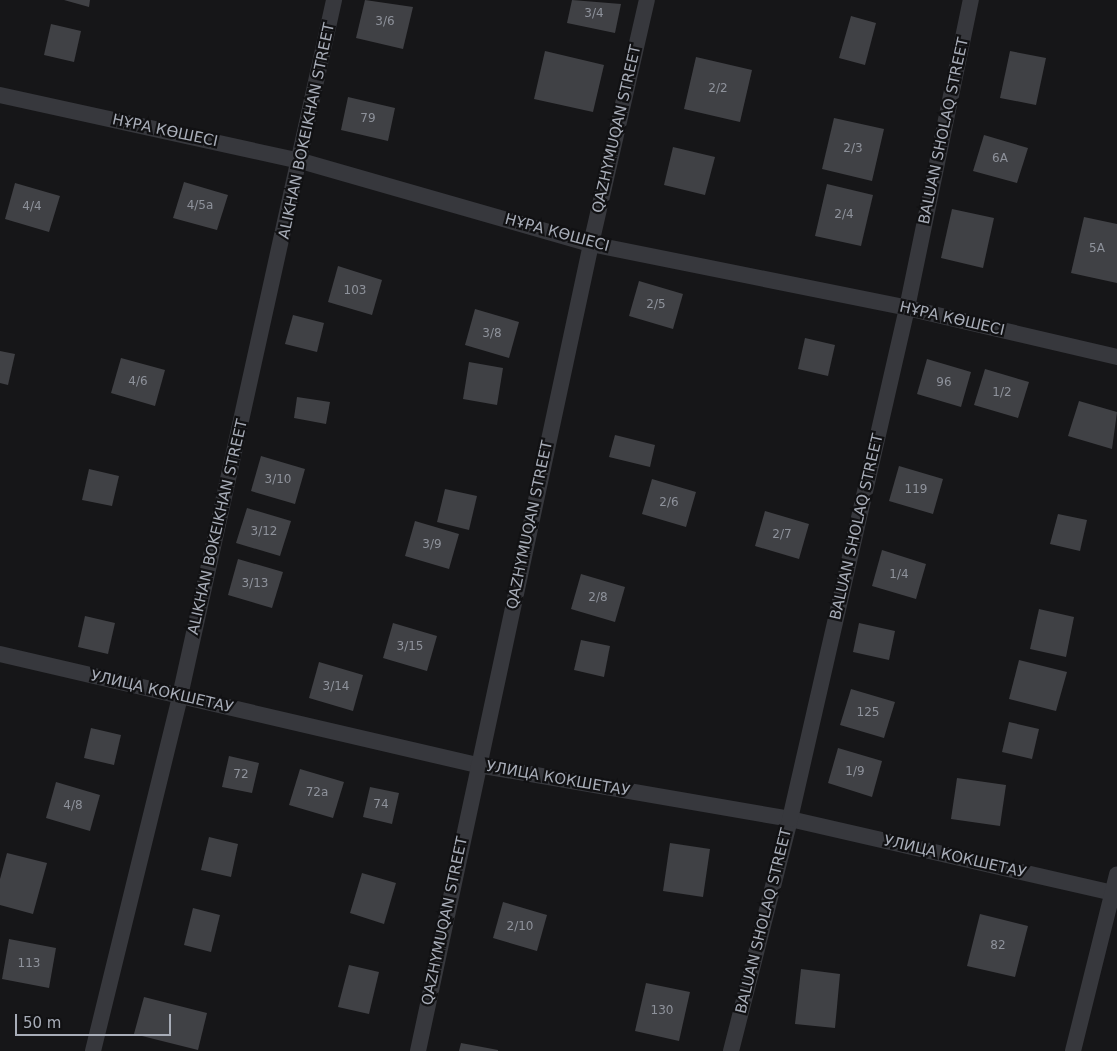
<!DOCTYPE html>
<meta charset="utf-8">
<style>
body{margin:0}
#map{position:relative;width:1117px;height:1051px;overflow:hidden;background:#161618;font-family:"DejaVu Sans",sans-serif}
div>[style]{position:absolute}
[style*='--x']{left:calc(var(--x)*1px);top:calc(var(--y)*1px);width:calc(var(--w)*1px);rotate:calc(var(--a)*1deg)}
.building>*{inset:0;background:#404145}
.minor>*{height:16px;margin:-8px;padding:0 8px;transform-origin:8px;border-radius:8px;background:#37383d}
span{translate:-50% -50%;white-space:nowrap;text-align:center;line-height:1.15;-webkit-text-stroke:4.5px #111113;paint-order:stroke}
.number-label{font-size:12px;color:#8e929b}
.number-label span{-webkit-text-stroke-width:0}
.street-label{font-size:15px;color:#a8adb8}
.scale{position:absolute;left:15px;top:1014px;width:156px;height:22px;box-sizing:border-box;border:2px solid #a8adb8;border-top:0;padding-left:6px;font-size:15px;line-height:18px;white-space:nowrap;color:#a8adb8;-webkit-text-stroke:4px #111113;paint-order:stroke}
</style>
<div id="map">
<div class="building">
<div style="clip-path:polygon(64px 0,90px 0,89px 7px)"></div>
<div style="clip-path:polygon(365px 0,413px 7px,403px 49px,356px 38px)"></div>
<div style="clip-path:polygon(572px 0,621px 4px,615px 33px,567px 23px)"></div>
<div style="clip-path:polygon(851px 16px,876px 23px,865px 65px,839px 58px)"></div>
<div style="clip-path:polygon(51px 24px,81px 31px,74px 62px,44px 55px)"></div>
<div style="clip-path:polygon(545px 51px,604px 65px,593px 112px,534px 99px)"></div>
<div style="clip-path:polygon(1010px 51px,1046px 58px,1036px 105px,1000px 98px)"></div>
<div style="clip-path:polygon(696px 57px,752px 70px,740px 122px,684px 109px)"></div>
<div style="clip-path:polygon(348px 97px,395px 108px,388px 141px,341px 130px)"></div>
<div style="clip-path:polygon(834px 118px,884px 129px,872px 181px,822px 169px)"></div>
<div style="clip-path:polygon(984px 135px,1028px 148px,1017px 183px,973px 171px)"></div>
<div style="clip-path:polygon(673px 147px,715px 157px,705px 195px,664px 185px)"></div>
<div style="clip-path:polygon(184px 182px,228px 195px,217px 230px,173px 218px)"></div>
<div style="clip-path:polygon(15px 183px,60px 196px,49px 232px,5px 219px)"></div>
<div style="clip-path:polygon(827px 184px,873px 195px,861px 246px,815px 236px)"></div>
<div style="clip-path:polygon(952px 209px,994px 218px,983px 268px,941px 258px)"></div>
<div style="clip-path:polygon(1084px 217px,1117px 224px,1117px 283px,1071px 273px)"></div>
<div style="clip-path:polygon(338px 266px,382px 280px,372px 315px,328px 302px)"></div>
<div style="clip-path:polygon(639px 281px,683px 294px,673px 329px,629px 316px)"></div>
<div style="clip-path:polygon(475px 309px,519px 322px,509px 358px,465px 345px)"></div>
<div style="clip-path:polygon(293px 315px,324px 323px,317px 352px,285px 344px)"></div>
<div style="clip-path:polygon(805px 338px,835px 345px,828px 376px,798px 369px)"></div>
<div style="clip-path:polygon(0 351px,15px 354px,8px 385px,0 383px)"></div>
<div style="clip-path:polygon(121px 358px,165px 370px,155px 406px,111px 393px)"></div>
<div style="clip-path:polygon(927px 359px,971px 372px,961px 407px,917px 394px)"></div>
<div style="clip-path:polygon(469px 362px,503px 368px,497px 405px,463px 399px)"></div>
<div style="clip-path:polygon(985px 369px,1029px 382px,1018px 418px,974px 405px)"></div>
<div style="clip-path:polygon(297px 397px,330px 402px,326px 424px,294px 418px)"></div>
<div style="clip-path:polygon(1079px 401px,1117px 412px,1112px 449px,1068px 436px)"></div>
<div style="clip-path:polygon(615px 435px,655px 445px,650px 467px,609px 457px)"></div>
<div style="clip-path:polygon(261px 456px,305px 469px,295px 504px,251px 491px)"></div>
<div style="clip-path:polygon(899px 466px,943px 479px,933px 514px,889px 501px)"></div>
<div style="clip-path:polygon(89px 469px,119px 476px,112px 506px,82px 500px)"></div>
<div style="clip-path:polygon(652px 479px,696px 492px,686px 527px,642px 514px)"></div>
<div style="clip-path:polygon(445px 489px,477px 496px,469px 530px,437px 522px)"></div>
<div style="clip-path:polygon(247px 508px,291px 521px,280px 556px,236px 543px)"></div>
<div style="clip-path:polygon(765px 511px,809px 524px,799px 559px,755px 546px)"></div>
<div style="clip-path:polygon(1058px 514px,1087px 520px,1080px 551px,1050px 544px)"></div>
<div style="clip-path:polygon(415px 521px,459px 534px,449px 569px,405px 556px)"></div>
<div style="clip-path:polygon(882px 550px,926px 564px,916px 599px,872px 586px)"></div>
<div style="clip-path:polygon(238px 559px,283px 572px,272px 608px,228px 595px)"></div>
<div style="clip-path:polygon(581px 574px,625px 587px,615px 622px,571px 609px)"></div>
<div style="clip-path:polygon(1039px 609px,1074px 617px,1066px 657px,1030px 649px)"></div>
<div style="clip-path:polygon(85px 616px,115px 623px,108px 654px,78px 647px)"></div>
<div style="clip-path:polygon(393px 623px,437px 636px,427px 671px,383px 658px)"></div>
<div style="clip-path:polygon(859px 623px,895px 631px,889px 660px,853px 652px)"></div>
<div style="clip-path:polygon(581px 640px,610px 646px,604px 677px,574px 670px)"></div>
<div style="clip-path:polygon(1019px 660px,1067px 672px,1056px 711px,1009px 699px)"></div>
<div style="clip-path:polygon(319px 662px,363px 675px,353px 711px,309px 698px)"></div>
<div style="clip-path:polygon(851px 689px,895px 702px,884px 738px,840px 725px)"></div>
<div style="clip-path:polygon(1009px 722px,1039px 729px,1032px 759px,1002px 752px)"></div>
<div style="clip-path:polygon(91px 728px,121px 735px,114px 765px,84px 758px)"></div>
<div style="clip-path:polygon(838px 748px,882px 761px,872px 797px,828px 783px)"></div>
<div style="clip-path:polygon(229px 756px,259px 763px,252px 793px,222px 787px)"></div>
<div style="clip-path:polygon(300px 769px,344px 782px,333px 818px,289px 805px)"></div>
<div style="clip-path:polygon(957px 778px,1006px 785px,1000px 826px,951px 819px)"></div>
<div style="clip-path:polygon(56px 782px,100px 795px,90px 831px,46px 818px)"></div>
<div style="clip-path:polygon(370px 787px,399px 793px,392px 824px,363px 817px)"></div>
<div style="clip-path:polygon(209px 837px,238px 844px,231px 877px,201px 870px)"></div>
<div style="clip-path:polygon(670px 843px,710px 849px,703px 897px,663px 891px)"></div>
<div style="clip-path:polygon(7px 853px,47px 863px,33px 914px,0 905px,0 879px)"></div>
<div style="clip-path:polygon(362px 873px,396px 883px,384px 924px,350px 913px)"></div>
<div style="clip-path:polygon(503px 902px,547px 915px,537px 951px,493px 938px)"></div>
<div style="clip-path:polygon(193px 908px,220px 915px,211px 952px,184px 945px)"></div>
<div style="clip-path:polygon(980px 914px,1028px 926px,1015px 977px,967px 966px)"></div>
<div style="clip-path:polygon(9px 939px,56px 948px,49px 988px,2px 979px)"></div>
<div style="clip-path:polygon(349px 965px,379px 972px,369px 1014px,338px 1007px)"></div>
<div style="clip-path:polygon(801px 969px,840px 974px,835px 1028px,795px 1024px)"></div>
<div style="clip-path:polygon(646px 983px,690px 992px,679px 1041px,635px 1031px)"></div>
<div style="clip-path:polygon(144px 997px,207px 1013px,198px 1050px,134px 1034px)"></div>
<div style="clip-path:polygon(461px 1043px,498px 1050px,498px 1051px,459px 1051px)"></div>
</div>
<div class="minor">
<div style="--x:0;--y:95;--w:308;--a:12.4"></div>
<div style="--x:301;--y:161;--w:302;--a:16"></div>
<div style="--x:591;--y:244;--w:322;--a:11.4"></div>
<div style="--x:907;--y:308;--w:216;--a:13.1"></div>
<div style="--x:0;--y:654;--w:491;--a:13.1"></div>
<div style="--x:478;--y:765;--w:317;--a:9.8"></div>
<div style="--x:790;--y:819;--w:335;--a:12.9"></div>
<div style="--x:93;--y:1051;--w:366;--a:-76.2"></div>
<div style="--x:180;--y:696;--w:713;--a:-77.52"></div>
<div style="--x:418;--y:1051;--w:825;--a:-77.9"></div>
<div style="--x:591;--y:244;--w:250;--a:-77.1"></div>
<div style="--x:731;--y:1051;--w:239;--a:-75.7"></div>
<div style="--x:790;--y:819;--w:524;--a:-77.1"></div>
<div style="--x:907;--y:308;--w:315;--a:-78.3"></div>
<div style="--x:1073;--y:1051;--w:182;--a:-76"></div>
</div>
<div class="number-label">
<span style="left:594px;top:14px">3/4</span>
<span style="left:385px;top:22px">3/6</span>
<span style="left:718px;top:89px">2/2</span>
<span style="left:368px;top:119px">79</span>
<span style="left:853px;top:149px">2/3</span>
<span style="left:1000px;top:159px">6А</span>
<span style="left:200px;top:206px">4/5а</span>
<span style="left:32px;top:207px">4/4</span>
<span style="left:844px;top:215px">2/4</span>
<span style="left:1097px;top:249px">5А</span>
<span style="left:355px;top:291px">103</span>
<span style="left:656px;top:305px">2/5</span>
<span style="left:492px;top:334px">3/8</span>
<span style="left:138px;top:382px">4/6</span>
<span style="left:944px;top:383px">96</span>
<span style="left:1002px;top:393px">1/2</span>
<span style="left:278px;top:480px">3/10</span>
<span style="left:916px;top:490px">119</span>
<span style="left:669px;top:503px">2/6</span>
<span style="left:264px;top:532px">3/12</span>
<span style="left:782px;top:535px">2/7</span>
<span style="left:432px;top:545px">3/9</span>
<span style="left:899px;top:575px">1/4</span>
<span style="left:255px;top:584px">3/13</span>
<span style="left:598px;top:598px">2/8</span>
<span style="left:410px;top:647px">3/15</span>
<span style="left:336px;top:687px">3/14</span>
<span style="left:868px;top:713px">125</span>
<span style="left:855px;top:772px">1/9</span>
<span style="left:241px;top:775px">72</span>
<span style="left:317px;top:793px">72а</span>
<span style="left:381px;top:805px">74</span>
<span style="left:73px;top:806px">4/8</span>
<span style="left:520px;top:927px">2/10</span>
<span style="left:998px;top:946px">82</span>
<span style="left:29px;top:964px">113</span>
<span style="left:662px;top:1011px">130</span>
</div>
<div class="street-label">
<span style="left:617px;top:129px;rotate:-77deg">QAZHYMUQAN STREET</span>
<span style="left:165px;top:131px;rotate:12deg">НҰРА КӨШЕСІ</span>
<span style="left:307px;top:131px;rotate:-78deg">ALIKHAN BOKEIKHAN STREET</span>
<span style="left:944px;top:131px;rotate:-78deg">BALUAN SHOLAQ STREET</span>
<span style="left:557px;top:233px;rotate:15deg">НҰРА КӨШЕСІ</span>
<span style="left:952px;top:319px;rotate:13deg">НҰРА КӨШЕСІ</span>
<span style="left:530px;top:525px;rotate:-78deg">QAZHYMUQAN STREET</span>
<span style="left:218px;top:527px;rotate:-77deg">ALIKHAN BOKEIKHAN STREET</span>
<span style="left:857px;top:527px;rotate:-77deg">BALUAN SHOLAQ STREET</span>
<span style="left:162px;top:692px;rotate:13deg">УЛИЦА КОКШЕТАУ</span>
<span style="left:558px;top:779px;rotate:10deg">УЛИЦА КОКШЕТАУ</span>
<span style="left:955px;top:857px;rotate:13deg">УЛИЦА КОКШЕТАУ</span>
<span style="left:445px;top:921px;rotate:-78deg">QAZHYMUQAN STREET</span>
<span style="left:764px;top:921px;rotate:-76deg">BALUAN SHOLAQ STREET</span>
</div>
<div class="scale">50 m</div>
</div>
